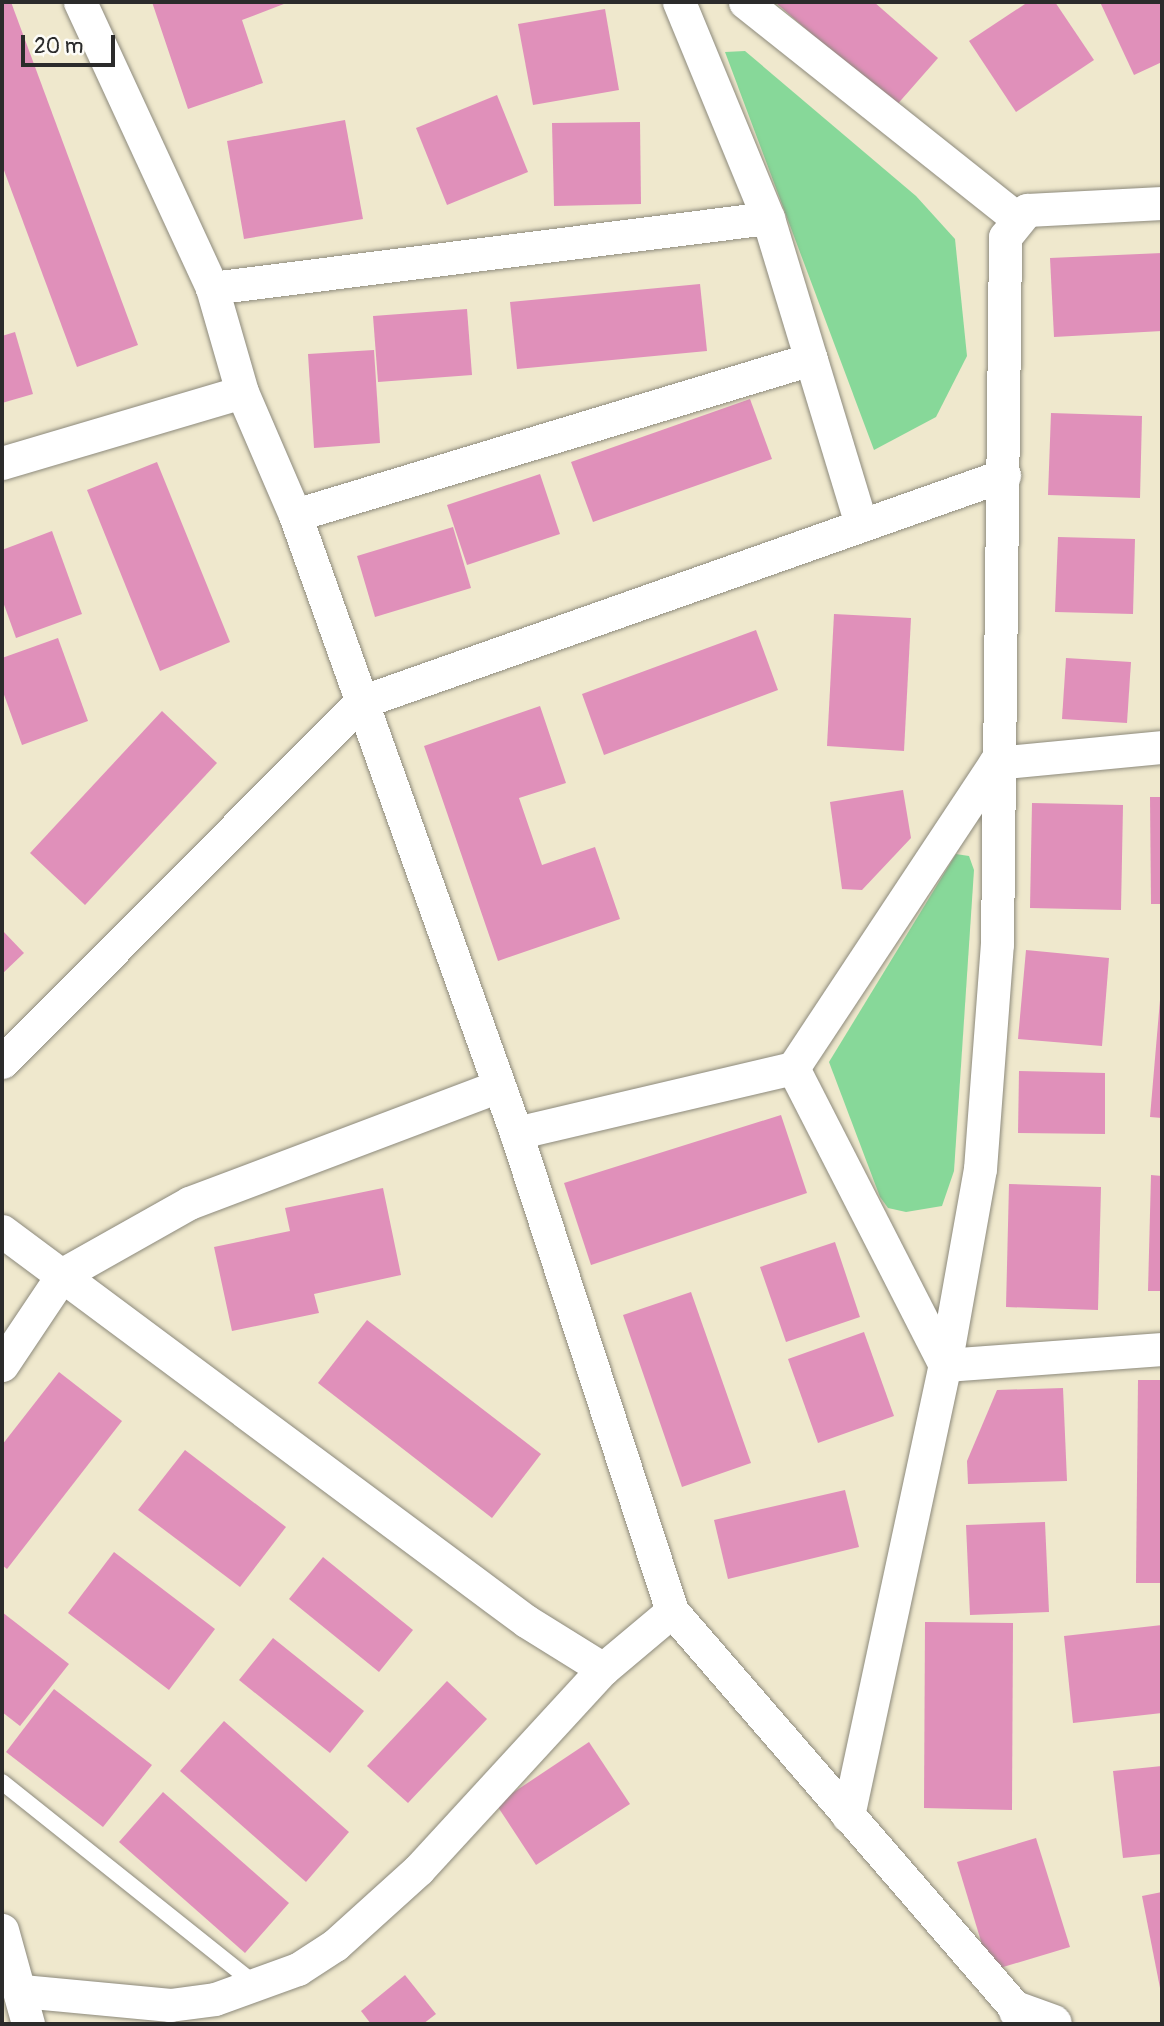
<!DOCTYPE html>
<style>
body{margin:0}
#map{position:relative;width:1164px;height:2026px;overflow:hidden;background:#efe8cd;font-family:Pangolin,sans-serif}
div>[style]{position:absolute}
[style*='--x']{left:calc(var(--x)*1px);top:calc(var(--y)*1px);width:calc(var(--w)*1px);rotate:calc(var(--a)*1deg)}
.green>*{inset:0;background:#87d899}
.building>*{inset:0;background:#e090ba}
.roads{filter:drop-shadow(0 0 2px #8d8a7c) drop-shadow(0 0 2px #8d8a7c)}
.lane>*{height:16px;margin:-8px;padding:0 8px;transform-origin:8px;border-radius:8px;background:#fff}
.street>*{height:33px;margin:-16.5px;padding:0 16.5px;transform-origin:16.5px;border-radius:16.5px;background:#fff}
.secondary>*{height:38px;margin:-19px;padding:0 19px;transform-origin:19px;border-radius:19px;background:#fff}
span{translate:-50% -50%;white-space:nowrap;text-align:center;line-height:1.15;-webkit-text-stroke:6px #fdfcf7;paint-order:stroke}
.frame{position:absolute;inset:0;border:4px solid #2b2b2b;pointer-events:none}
.scale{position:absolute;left:21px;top:35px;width:94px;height:32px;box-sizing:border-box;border:4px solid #2b2b2b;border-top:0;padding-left:9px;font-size:21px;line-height:24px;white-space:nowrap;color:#2b2b2b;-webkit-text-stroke:5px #fdfcf7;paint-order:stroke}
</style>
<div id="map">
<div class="green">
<div style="clip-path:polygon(745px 51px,916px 196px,955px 239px,967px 356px,936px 417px,874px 450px,725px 52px)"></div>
<div style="clip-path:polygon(956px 854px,969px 856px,974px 870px,954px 1171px,942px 1206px,906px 1212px,888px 1208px,880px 1197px,829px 1062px)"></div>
</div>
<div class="building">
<div style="clip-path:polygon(2px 2px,11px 2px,138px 345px,77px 367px,2px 165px)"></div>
<div style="clip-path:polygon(152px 2px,289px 2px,242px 20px,263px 83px,188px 109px)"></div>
<div style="clip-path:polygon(775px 2px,874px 2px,938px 58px,895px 107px)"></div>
<div style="clip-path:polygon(1028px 2px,1055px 2px,1094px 60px,1016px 112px,969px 41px)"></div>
<div style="clip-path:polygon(1100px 2px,1162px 2px,1162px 62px,1134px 75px)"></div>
<div style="clip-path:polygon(605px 9px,619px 90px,533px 105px,518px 24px)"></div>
<div style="clip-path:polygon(497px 95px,528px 172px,447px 205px,416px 128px)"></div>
<div style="clip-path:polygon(345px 120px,363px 219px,244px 239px,227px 141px)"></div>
<div style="clip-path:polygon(640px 122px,641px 204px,554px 206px,552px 123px)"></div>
<div style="clip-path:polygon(1162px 253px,1162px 331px,1054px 337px,1050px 258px)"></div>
<div style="clip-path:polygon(700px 284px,707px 351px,517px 369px,510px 302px)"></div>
<div style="clip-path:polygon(467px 309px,472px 375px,378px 382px,373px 316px)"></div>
<div style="clip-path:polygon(15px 332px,33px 394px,2px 403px,2px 336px)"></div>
<div style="clip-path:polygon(374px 350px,380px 443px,314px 448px,308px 354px)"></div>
<div style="clip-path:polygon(750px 399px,772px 459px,593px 522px,571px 462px)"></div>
<div style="clip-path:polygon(1051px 413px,1142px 416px,1140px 498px,1048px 495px)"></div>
<div style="clip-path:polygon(157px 462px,230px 642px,160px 671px,87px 490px)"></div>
<div style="clip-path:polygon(540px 474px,560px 534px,467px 565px,447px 505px)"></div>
<div style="clip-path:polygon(453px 527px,471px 588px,375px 617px,357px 556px)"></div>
<div style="clip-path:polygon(52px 531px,82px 614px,16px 638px,2px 599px,2px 550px)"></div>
<div style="clip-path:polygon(1058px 537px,1135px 539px,1133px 614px,1055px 612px)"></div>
<div style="clip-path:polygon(834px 614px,911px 618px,904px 751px,827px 746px)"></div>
<div style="clip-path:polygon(756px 630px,778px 690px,604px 755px,582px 694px)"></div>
<div style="clip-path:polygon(58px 638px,88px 721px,22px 745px,2px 689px,2px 658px)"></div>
<div style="clip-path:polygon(1066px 658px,1131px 662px,1127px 723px,1062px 719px)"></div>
<div style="clip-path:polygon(540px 706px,566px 783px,519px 798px,542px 865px,595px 847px,620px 919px,498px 961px,424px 746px)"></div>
<div style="clip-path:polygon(162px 711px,217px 763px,85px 905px,30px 853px)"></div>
<div style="clip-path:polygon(903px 790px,911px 838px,862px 890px,842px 889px,830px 802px)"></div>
<div style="clip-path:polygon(1150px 797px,1162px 797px,1162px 904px,1151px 904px)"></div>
<div style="clip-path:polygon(1032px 803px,1123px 805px,1121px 910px,1030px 908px)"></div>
<div style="clip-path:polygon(2px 930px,24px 953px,2px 974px)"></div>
<div style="clip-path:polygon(1026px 950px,1109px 958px,1102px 1046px,1018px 1039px)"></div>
<div style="clip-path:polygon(1160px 1000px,1162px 1000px,1162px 1118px,1150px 1117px)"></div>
<div style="clip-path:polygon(1019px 1071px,1105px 1073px,1105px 1134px,1018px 1133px)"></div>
<div style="clip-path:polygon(781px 1115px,807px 1193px,591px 1265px,564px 1183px)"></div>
<div style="clip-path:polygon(1151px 1175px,1162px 1176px,1162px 1291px,1148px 1291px)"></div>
<div style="clip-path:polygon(1009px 1184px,1101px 1187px,1098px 1310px,1006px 1307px)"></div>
<div style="clip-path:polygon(383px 1188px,401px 1275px,314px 1294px,319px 1313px,232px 1331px,214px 1247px,290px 1231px,285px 1208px)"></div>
<div style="clip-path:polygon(835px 1242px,860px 1317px,786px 1342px,760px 1267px)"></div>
<div style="clip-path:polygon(691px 1292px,751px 1463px,682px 1487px,623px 1315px)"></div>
<div style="clip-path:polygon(367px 1320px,541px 1454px,492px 1518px,318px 1383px)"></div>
<div style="clip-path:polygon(864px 1332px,894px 1416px,818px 1443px,788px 1359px)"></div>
<div style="clip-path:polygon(59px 1372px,122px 1421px,7px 1569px,2px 1565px,2px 1445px)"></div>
<div style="clip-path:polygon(1138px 1380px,1162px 1380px,1162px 1583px,1136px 1583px)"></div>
<div style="clip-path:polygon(1063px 1388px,1067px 1481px,968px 1484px,967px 1461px,997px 1390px)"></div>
<div style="clip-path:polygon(185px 1450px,286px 1527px,240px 1587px,138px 1510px)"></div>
<div style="clip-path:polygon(845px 1490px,859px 1547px,728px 1579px,714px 1520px)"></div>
<div style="clip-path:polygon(1045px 1522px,1049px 1612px,970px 1615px,966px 1525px)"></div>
<div style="clip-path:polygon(114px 1552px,215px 1629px,169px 1690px,68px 1613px)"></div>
<div style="clip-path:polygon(323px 1557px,413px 1630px,379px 1672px,289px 1599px)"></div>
<div style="clip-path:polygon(2px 1612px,69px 1664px,20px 1726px,2px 1712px)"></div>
<div style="clip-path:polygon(925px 1622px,1013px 1623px,1012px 1810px,924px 1808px)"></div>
<div style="clip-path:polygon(1162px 1625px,1162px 1713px,1073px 1723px,1064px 1636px)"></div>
<div style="clip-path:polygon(273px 1638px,364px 1711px,330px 1753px,239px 1680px)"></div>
<div style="clip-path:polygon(447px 1681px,487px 1719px,408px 1803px,367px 1766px)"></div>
<div style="clip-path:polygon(54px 1689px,152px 1765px,103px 1827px,6px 1752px)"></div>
<div style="clip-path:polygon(224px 1721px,349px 1832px,306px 1882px,180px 1771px)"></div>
<div style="clip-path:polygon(589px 1742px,630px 1804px,536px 1865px,496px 1804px)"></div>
<div style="clip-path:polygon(1162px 1766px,1162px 1854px,1123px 1858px,1113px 1771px)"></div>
<div style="clip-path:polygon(163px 1792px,289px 1903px,245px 1953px,119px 1842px)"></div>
<div style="clip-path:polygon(1036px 1838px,1070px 1947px,990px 1971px,957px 1862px)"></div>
<div style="clip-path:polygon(1162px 1892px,1162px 1993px,1161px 1993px,1142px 1896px)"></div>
<div style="clip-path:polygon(405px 1975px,436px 2014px,423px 2024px,371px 2024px,361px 2011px)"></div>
</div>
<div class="roads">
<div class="lane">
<div style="--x:2;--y:1782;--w:325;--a:38.6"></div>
</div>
<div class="street">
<div style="--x:80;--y:2;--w:315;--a:65.2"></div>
<div style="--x:212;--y:288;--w:108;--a:73.9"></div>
<div style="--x:242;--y:392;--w:134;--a:66.7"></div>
<div style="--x:295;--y:515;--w:656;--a:70.32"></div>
<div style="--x:516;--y:1133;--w:503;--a:71.93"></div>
<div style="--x:672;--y:1611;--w:529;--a:49.14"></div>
<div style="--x:679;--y:2;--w:234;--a:67.6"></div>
<div style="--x:768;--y:218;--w:321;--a:73.1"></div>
<div style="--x:745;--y:2;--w:345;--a:38.5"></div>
<div style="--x:212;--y:288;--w:560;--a:-7.18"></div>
<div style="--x:2;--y:463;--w:250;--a:-16.5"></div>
<div style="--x:295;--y:515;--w:539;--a:-16.82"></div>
<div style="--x:2;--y:1062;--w:508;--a:-45.08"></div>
<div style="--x:361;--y:702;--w:682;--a:-19.44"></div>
<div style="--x:793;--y:1068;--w:334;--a:62.9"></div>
<div style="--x:945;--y:1365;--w:218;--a:-4.2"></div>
<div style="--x:516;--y:1133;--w:285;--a:-13.2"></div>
<div style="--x:793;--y:1068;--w:366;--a:-56.5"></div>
<div style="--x:995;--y:763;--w:168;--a:-5.5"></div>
<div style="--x:2;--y:1231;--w:653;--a:36.66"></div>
<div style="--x:526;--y:1621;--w:91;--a:31.9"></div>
<div style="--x:603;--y:1669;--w:90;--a:-40"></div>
<div style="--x:2;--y:1365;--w:110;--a:-56.2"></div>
<div style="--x:63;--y:1274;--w:145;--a:-29.4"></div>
<div style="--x:189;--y:1203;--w:330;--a:-20.7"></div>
<div style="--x:848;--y:1816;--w:461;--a:-77.9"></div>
<div style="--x:945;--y:1365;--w:199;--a:-79.9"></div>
<div style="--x:980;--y:1169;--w:226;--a:-85.7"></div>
<div style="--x:997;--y:944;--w:707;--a:-89.35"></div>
<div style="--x:1005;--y:237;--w:35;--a:-51"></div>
<div style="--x:1027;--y:210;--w:135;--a:-3"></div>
<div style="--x:2;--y:1930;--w:98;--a:74.5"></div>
<div style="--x:22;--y:1991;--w:149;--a:5.4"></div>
<div style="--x:170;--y:2005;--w:45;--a:-7.6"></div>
<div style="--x:215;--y:1999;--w:88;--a:-19.9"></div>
<div style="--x:298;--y:1969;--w:44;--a:-33"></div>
<div style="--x:335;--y:1945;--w:113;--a:-42.1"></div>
<div style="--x:419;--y:1869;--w:272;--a:-47.4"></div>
</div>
<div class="secondary">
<div style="--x:1018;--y:2011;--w:37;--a:20"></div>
</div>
</div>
<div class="frame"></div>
<div class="scale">20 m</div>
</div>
